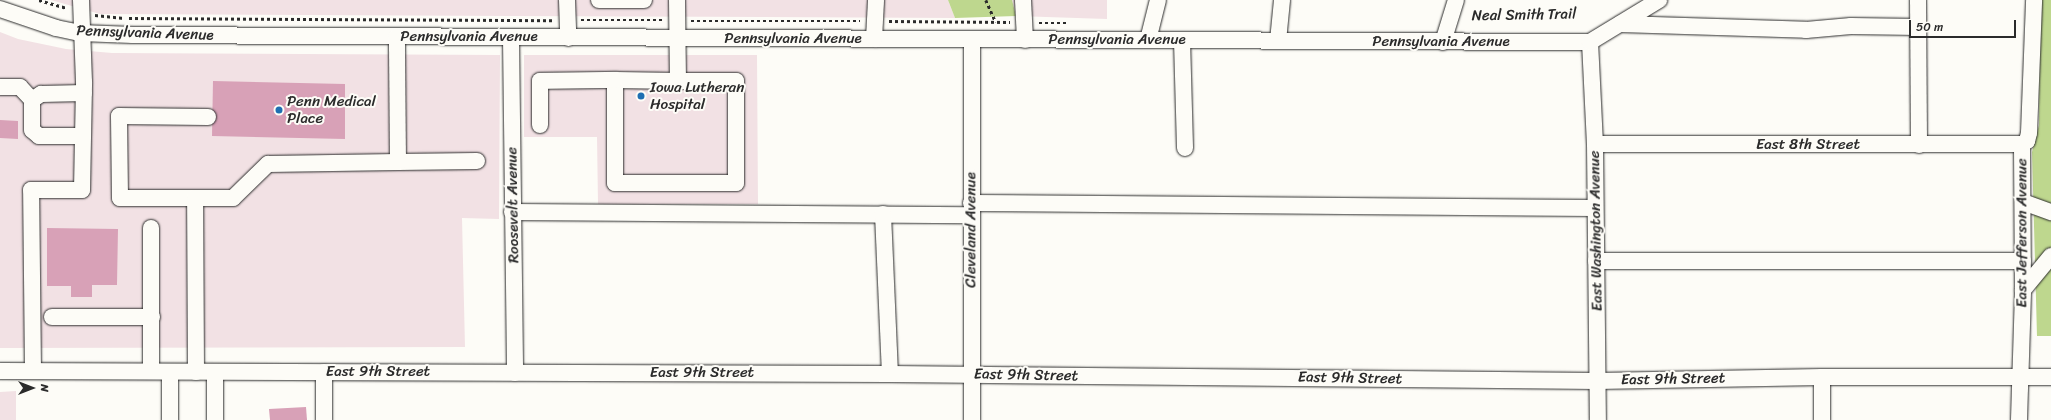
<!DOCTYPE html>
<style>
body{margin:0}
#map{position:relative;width:2051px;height:420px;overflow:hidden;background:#fdfcf7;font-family:Sriracha,sans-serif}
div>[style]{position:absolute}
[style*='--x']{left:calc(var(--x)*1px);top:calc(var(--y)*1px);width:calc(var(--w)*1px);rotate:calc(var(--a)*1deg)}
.built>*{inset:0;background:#f2e1e4}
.green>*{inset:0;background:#bed78e}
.building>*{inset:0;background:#d8a1b7}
.path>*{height:2.5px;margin-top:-1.25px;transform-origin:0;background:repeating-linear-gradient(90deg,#2b2b2b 0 3px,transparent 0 6px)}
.roads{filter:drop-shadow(0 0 1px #2b2b2b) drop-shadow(0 0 1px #2b2b2b)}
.minor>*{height:16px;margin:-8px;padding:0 8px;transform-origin:8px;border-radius:8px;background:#fdfcf7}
.dots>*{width:11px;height:11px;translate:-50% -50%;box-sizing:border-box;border:2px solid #fdfcf7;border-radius:50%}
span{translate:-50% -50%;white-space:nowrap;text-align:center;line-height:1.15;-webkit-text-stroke:4px #fdfcf7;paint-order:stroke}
.street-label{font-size:15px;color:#2b2b2b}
.poi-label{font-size:15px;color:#2b2b2b}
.left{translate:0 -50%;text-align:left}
.north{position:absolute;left:12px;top:368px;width:40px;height:40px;-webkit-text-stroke:3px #fdfcf7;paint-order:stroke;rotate:90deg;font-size:11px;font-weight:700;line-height:16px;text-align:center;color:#2b2b2b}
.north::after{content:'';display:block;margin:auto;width:14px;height:18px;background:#2b2b2b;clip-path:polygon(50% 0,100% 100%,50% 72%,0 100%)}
.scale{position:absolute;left:1909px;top:20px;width:107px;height:18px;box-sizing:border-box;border:2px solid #2b2b2b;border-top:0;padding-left:5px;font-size:12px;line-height:14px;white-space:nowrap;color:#2b2b2b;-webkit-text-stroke:3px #fdfcf7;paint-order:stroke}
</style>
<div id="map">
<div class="built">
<div style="clip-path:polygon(51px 0,948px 0,955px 18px,100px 14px)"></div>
<div style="clip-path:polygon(1012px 0,1107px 0,1107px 19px,1016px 16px)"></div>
<div style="clip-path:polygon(0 32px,18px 39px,66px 49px,112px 53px,500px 55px,499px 219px,462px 218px,465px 347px,0 348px)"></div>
<div style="clip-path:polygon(524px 55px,757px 55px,758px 204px,598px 204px,597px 137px,524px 137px)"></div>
<div style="clip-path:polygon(16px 391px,16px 420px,0 420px,0 392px)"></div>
</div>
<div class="green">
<div style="clip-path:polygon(948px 0,1012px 0,1016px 16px,955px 18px)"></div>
<div style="clip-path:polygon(2040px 0,2051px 0,2051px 336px,2037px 336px,2032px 152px,2039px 125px)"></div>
</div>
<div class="building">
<div style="clip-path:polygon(213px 81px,345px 84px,345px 139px,212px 136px)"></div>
<div style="clip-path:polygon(0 120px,18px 121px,18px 139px,0 138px)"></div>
<div style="clip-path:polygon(47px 228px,118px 229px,117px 285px,92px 285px,92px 297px,71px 297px,71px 286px,47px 286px)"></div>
<div style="clip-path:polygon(306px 407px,307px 420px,270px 420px,269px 409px)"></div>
</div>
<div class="path">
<div style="--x:39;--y:0;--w:29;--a:16"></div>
<div style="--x:986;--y:0;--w:24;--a:66"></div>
<div style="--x:95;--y:15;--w:29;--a:6"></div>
<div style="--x:129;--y:18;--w:425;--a:0.3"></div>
<div style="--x:581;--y:20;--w:83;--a:0"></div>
<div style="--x:691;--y:21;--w:169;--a:0"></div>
<div style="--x:889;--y:21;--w:121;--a:0.5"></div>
<div style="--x:1039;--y:23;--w:27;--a:0"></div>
</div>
<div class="roads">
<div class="minor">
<div style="--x:567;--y:0;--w:38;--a:88"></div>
<div style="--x:599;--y:0;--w:45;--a:0"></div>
<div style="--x:677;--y:0;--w:81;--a:89.3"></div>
<div style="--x:678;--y:81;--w:58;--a:0"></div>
<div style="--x:736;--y:81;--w:102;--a:90"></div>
<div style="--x:736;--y:183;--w:121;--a:180"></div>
<div style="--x:615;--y:183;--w:103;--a:-90"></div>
<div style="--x:615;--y:80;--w:63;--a:0.9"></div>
<div style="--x:1023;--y:0;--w:40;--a:87.1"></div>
<div style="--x:1918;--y:0;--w:145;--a:89.6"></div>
<div style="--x:0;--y:9;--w:59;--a:18.7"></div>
<div style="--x:56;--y:28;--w:25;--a:12"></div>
<div style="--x:80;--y:33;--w:53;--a:2.2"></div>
<div style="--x:133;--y:35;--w:1457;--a:0.28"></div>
<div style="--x:1620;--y:24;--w:186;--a:1.8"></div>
<div style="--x:1806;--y:30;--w:45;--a:-5.1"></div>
<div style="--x:1851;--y:26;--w:67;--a:0.9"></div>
<div style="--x:511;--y:38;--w:335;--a:89.3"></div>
<div style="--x:874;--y:39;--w:39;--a:-87"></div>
<div style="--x:972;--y:39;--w:381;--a:90"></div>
<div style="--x:1148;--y:40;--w:41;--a:-76"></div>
<div style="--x:1182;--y:40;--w:108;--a:88.4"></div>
<div style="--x:1278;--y:41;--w:41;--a:-84.4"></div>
<div style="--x:1443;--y:42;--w:44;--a:-72.8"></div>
<div style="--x:1590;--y:42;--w:102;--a:87.2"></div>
<div style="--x:1595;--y:144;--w:276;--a:89.4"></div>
<div style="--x:1590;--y:42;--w:81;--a:-31.3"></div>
<div style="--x:0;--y:87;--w:20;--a:0"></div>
<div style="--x:20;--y:87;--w:18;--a:47"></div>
<div style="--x:540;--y:125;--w:44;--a:-90"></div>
<div style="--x:540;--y:81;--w:75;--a:-0.8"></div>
<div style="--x:83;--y:136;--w:44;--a:180"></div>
<div style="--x:39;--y:136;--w:9;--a:-139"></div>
<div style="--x:32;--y:130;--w:30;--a:-90"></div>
<div style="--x:32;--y:100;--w:11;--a:-34"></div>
<div style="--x:41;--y:94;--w:43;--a:-1.3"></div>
<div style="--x:1595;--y:144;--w:427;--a:0"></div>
<div style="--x:2022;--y:144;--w:6;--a:-31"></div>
<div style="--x:2027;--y:141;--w:8;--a:-76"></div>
<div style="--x:2029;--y:133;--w:133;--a:-87.8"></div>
<div style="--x:398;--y:162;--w:79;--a:-0.7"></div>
<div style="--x:195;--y:198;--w:75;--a:180"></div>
<div style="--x:120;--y:198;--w:82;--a:-90.7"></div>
<div style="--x:119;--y:116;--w:89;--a:0.6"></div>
<div style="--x:2023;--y:202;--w:30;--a:20"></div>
<div style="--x:971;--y:203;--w:624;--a:0.46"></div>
<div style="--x:512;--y:212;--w:459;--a:0.4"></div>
<div style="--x:883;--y:214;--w:160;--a:87.5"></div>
<div style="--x:1596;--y:261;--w:427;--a:0"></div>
<div style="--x:2023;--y:290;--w:44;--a:-50.5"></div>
<div style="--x:52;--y:317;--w:100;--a:0"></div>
<div style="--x:0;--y:371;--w:890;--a:0.19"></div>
<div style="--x:890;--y:374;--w:707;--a:0.57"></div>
<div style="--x:1597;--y:381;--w:225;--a:-1"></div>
<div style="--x:1822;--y:377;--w:229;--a:0"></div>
<div style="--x:33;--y:371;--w:181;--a:-90.6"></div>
<div style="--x:31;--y:190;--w:51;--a:0"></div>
<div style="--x:82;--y:190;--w:108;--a:-88.9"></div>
<div style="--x:84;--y:82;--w:82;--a:-92.1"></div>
<div style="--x:151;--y:371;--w:143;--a:-90"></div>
<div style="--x:170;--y:372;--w:48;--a:90"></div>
<div style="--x:196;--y:372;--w:174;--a:-90.3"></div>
<div style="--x:195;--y:198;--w:38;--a:0"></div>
<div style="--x:233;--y:198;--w:49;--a:-44.2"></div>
<div style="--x:268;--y:164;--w:130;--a:-0.9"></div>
<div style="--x:398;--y:162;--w:125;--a:-90.5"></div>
<div style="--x:215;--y:372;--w:48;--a:90"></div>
<div style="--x:324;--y:372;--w:48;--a:90"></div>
<div style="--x:1822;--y:420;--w:43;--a:-90"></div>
<div style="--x:2019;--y:420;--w:130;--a:-88.2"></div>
<div style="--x:2023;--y:290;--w:146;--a:-90.4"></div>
</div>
</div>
<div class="dots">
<div style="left:641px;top:96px;background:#1f6fb2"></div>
<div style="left:279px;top:110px;background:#1f6fb2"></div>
</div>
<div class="street-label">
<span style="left:1524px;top:15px;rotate:-1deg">Neal Smith Trail</span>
<span style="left:145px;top:33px;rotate:2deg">Pennsylvania Avenue</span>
<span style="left:469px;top:37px">Pennsylvania Avenue</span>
<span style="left:793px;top:39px">Pennsylvania Avenue</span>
<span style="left:1117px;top:40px">Pennsylvania Avenue</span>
<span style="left:1441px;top:42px">Pennsylvania Avenue</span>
<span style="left:1808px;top:145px">East 8th Street</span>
<span style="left:513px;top:205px;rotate:-91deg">Roosevelt Avenue</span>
<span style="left:971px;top:230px;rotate:-90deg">Cleveland Avenue</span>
<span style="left:1596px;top:231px;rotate:-91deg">East Washington Avenue</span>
<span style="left:2022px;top:233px;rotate:-90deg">East Jefferson Avenue</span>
<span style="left:378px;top:372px">East 9th Street</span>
<span style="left:702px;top:373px">East 9th Street</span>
<span style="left:1026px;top:375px;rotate:1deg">East 9th Street</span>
<span style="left:1350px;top:378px;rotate:1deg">East 9th Street</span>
<span style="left:1673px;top:379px;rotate:-1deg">East 9th Street</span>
</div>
<div class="poi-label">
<span class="left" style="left:650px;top:96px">Iowa Lutheran<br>Hospital</span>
<span class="left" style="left:287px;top:110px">Penn Medical<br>Place</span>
</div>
<div class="north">N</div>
<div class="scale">50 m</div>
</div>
